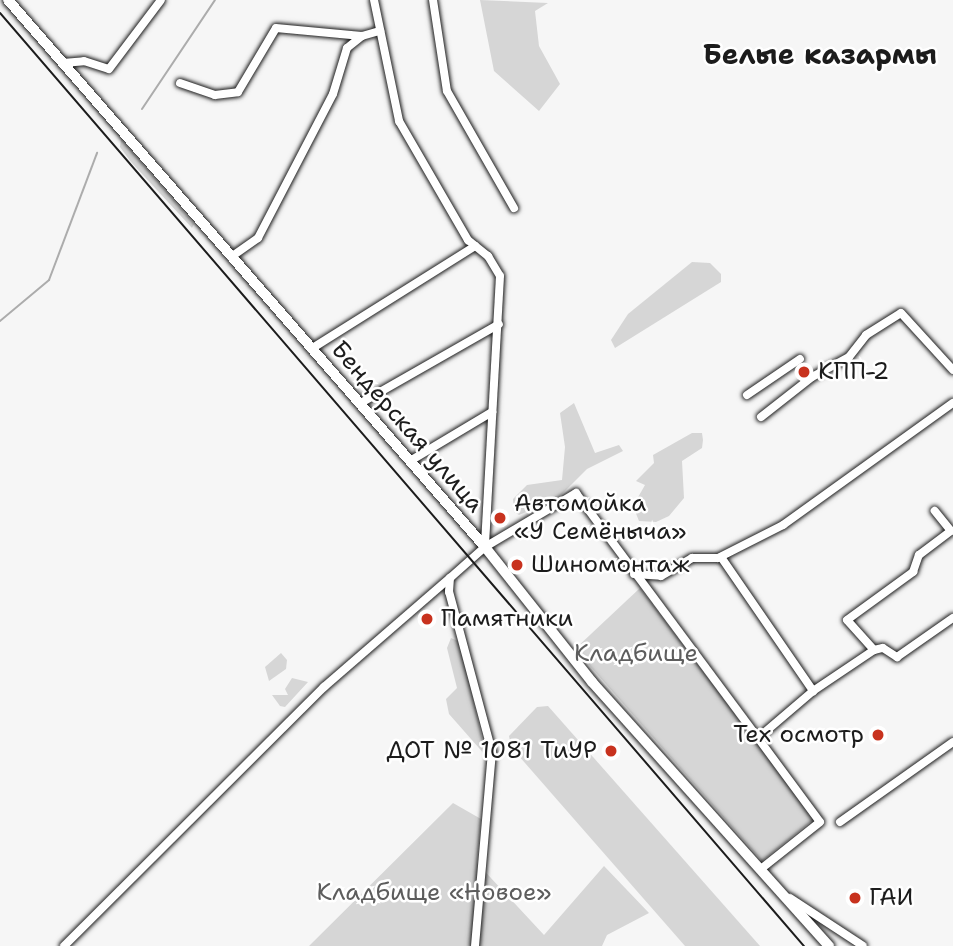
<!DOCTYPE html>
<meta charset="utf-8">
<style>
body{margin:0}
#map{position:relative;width:953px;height:946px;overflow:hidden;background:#f6f6f6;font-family:"Shantell Sans",sans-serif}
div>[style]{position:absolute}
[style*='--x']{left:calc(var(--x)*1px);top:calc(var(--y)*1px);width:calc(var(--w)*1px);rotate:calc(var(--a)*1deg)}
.green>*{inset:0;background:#d6d6d6}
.stream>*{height:2px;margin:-1px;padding:0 1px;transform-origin:1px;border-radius:1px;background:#acacac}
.roads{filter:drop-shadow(0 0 2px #1c1c1c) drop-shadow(0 0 2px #1c1c1c)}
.minor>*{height:8px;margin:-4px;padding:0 4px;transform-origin:4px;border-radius:4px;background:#fff}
.major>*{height:10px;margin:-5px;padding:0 5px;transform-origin:5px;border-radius:5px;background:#fff}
.rail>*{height:2px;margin:-1px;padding:0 1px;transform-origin:1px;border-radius:1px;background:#1c1c1c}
.dots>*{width:19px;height:19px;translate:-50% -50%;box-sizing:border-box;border:4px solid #fff;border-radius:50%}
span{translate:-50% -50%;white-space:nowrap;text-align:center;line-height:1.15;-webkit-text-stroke:5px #fff;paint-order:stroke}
.poi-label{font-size:24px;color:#1c1c1c}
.left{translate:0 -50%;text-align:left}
.right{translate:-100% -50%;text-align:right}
.street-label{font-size:24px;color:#1c1c1c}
.park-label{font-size:24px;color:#5d5d5d}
.quarter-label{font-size:28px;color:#1c1c1c;font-weight:700}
</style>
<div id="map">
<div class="green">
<div style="clip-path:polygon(480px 0,548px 3px,535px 11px,539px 46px,560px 84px,539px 111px,494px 71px)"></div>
<div style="clip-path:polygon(121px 139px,194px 224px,192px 228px,131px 162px,120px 147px)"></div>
<div style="clip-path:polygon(692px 262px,710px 263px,721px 274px,721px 282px,615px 348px,611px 340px,628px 314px)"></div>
<div style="clip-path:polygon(574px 403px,595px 453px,619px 445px,623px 451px,587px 469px,558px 498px,519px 515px,514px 512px,513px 499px,527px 485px,562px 480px,565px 447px,560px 413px)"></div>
<div style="clip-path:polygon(692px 433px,702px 433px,703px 440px,702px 448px,682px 461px,684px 498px,669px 516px,656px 522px,639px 521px,633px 506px,645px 485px,636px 481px,654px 463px,653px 455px)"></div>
<div style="clip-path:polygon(640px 588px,814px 819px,762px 861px,575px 649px)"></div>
<div style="clip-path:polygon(451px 638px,460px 642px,486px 756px,449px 714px,446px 699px,457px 688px,447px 648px)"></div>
<div style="clip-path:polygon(281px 653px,287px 660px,286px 669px,269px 681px,265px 667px)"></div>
<div style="clip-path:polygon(292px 678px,308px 682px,285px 707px,280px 706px,272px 695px,288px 695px,285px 689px)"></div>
<div style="clip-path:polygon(548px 706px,760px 946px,685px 946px,511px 747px,509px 736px,537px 707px)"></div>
<div style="clip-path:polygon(453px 803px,481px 819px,477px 863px,544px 935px,604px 866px,649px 913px,607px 935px,602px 946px,309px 946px)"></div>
</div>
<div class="stream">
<div style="--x:142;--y:109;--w:131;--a:-56.2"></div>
<div style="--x:0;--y:321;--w:64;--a:-39.9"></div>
<div style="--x:49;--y:280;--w:136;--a:-69.3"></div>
</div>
<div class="roads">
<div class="minor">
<div style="--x:374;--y:0;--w:124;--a:78.3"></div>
<div style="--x:399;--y:121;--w:138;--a:59.9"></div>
<div style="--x:468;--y:240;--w:26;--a:39"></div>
<div style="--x:488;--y:256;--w:23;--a:59"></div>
<div style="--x:500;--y:276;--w:271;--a:93.2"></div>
<div style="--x:433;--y:0;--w:92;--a:81.3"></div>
<div style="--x:447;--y:91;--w:135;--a:60.2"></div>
<div style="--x:63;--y:63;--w:21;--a:-5"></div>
<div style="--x:84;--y:61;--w:26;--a:18"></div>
<div style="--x:109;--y:69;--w:86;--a:-53"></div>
<div style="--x:180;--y:83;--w:37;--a:19"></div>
<div style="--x:215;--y:95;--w:23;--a:-7"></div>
<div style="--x:238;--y:92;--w:74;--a:-59.3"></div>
<div style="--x:276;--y:28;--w:86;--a:5.3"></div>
<div style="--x:231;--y:257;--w:33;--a:-35"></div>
<div style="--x:258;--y:238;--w:162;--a:-62.5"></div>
<div style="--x:333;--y:94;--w:48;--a:-73.1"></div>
<div style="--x:347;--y:48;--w:19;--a:-39"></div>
<div style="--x:362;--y:36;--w:19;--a:-16"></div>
<div style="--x:311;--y:349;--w:194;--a:-32.1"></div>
<div style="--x:747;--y:395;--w:64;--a:-34.2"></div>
<div style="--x:359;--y:404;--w:161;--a:-29.7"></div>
<div style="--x:761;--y:417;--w:65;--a:-38.1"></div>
<div style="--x:812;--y:377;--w:42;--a:-28.4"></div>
<div style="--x:849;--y:357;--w:28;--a:-52"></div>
<div style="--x:866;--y:335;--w:41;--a:-32.2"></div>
<div style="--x:901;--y:313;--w:77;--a:47.6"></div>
<div style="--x:410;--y:461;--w:96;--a:-30.9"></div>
<div style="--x:721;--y:557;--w:163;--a:55.5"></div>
<div style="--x:634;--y:574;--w:27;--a:4"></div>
<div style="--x:661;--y:576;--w:36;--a:-30"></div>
<div style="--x:692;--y:558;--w:26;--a:0"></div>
<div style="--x:718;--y:558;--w:73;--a:-26.9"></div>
<div style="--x:783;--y:525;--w:209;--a:-35.7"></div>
<div style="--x:874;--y:650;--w:40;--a:-132"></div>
<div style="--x:847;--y:620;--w:82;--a:-36"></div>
<div style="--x:913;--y:572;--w:18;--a:-71"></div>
<div style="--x:919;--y:555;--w:40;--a:-37"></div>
<div style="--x:951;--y:531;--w:26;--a:-129"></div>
<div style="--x:758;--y:738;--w:104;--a:53.6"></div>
<div style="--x:820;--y:822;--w:75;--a:141.5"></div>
<div style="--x:840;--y:822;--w:138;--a:-35.3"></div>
<div style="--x:790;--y:898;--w:87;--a:33.3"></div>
<div style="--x:64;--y:946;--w:367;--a:-44.9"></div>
<div style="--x:324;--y:687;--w:167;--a:-40.9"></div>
<div style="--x:475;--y:946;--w:195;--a:-85"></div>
<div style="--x:492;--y:752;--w:166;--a:-105"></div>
<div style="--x:449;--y:592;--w:14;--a:-86"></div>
<div style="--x:450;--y:578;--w:47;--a:-41.5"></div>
<div style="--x:485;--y:547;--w:106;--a:-30.7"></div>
<div style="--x:576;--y:493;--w:305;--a:53.4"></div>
<div style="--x:758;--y:738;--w:72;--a:-40.5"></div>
<div style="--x:813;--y:691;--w:73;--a:-33.9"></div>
<div style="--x:874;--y:650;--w:9;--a:-13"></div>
<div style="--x:883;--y:648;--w:17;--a:33"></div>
<div style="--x:897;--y:657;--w:68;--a:-34.9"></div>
</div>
<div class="major">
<div style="--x:8;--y:0;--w:726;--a:48.91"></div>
<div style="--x:485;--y:547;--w:172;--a:51.6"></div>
<div style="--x:592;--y:682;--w:355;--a:48.1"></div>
</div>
</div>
<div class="rail">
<div style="--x:0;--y:13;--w:1232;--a:49.25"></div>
</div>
<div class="dots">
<div style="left:804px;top:372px;background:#c8321e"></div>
<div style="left:500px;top:518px;background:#c8321e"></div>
<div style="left:517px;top:565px;background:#c8321e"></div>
<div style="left:427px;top:619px;background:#c8321e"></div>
<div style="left:878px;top:735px;background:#c8321e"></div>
<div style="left:611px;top:751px;background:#c8321e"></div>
<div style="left:855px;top:898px;background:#c8321e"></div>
</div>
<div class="poi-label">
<span class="left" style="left:818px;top:372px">КПП-2</span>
<span class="left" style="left:514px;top:518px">Автомойка<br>«У Семёныча»</span>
<span class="left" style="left:531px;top:565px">Шиномонтаж</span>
<span class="left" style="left:441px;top:619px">Памятники</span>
<span class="right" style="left:864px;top:735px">Тех осмотр</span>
<span class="right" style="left:597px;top:751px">ДОТ № 1081 ТиУР</span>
<span class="left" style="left:869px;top:898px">ГАИ</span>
</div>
<div class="street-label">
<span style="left:407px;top:427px;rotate:49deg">Бендерская улица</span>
</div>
<div class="park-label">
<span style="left:636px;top:654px">Кладбище</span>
<span style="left:434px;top:893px">Кладбище «Новое»</span>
</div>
<div class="quarter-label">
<span style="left:820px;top:54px">Белые казармы</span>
</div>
</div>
